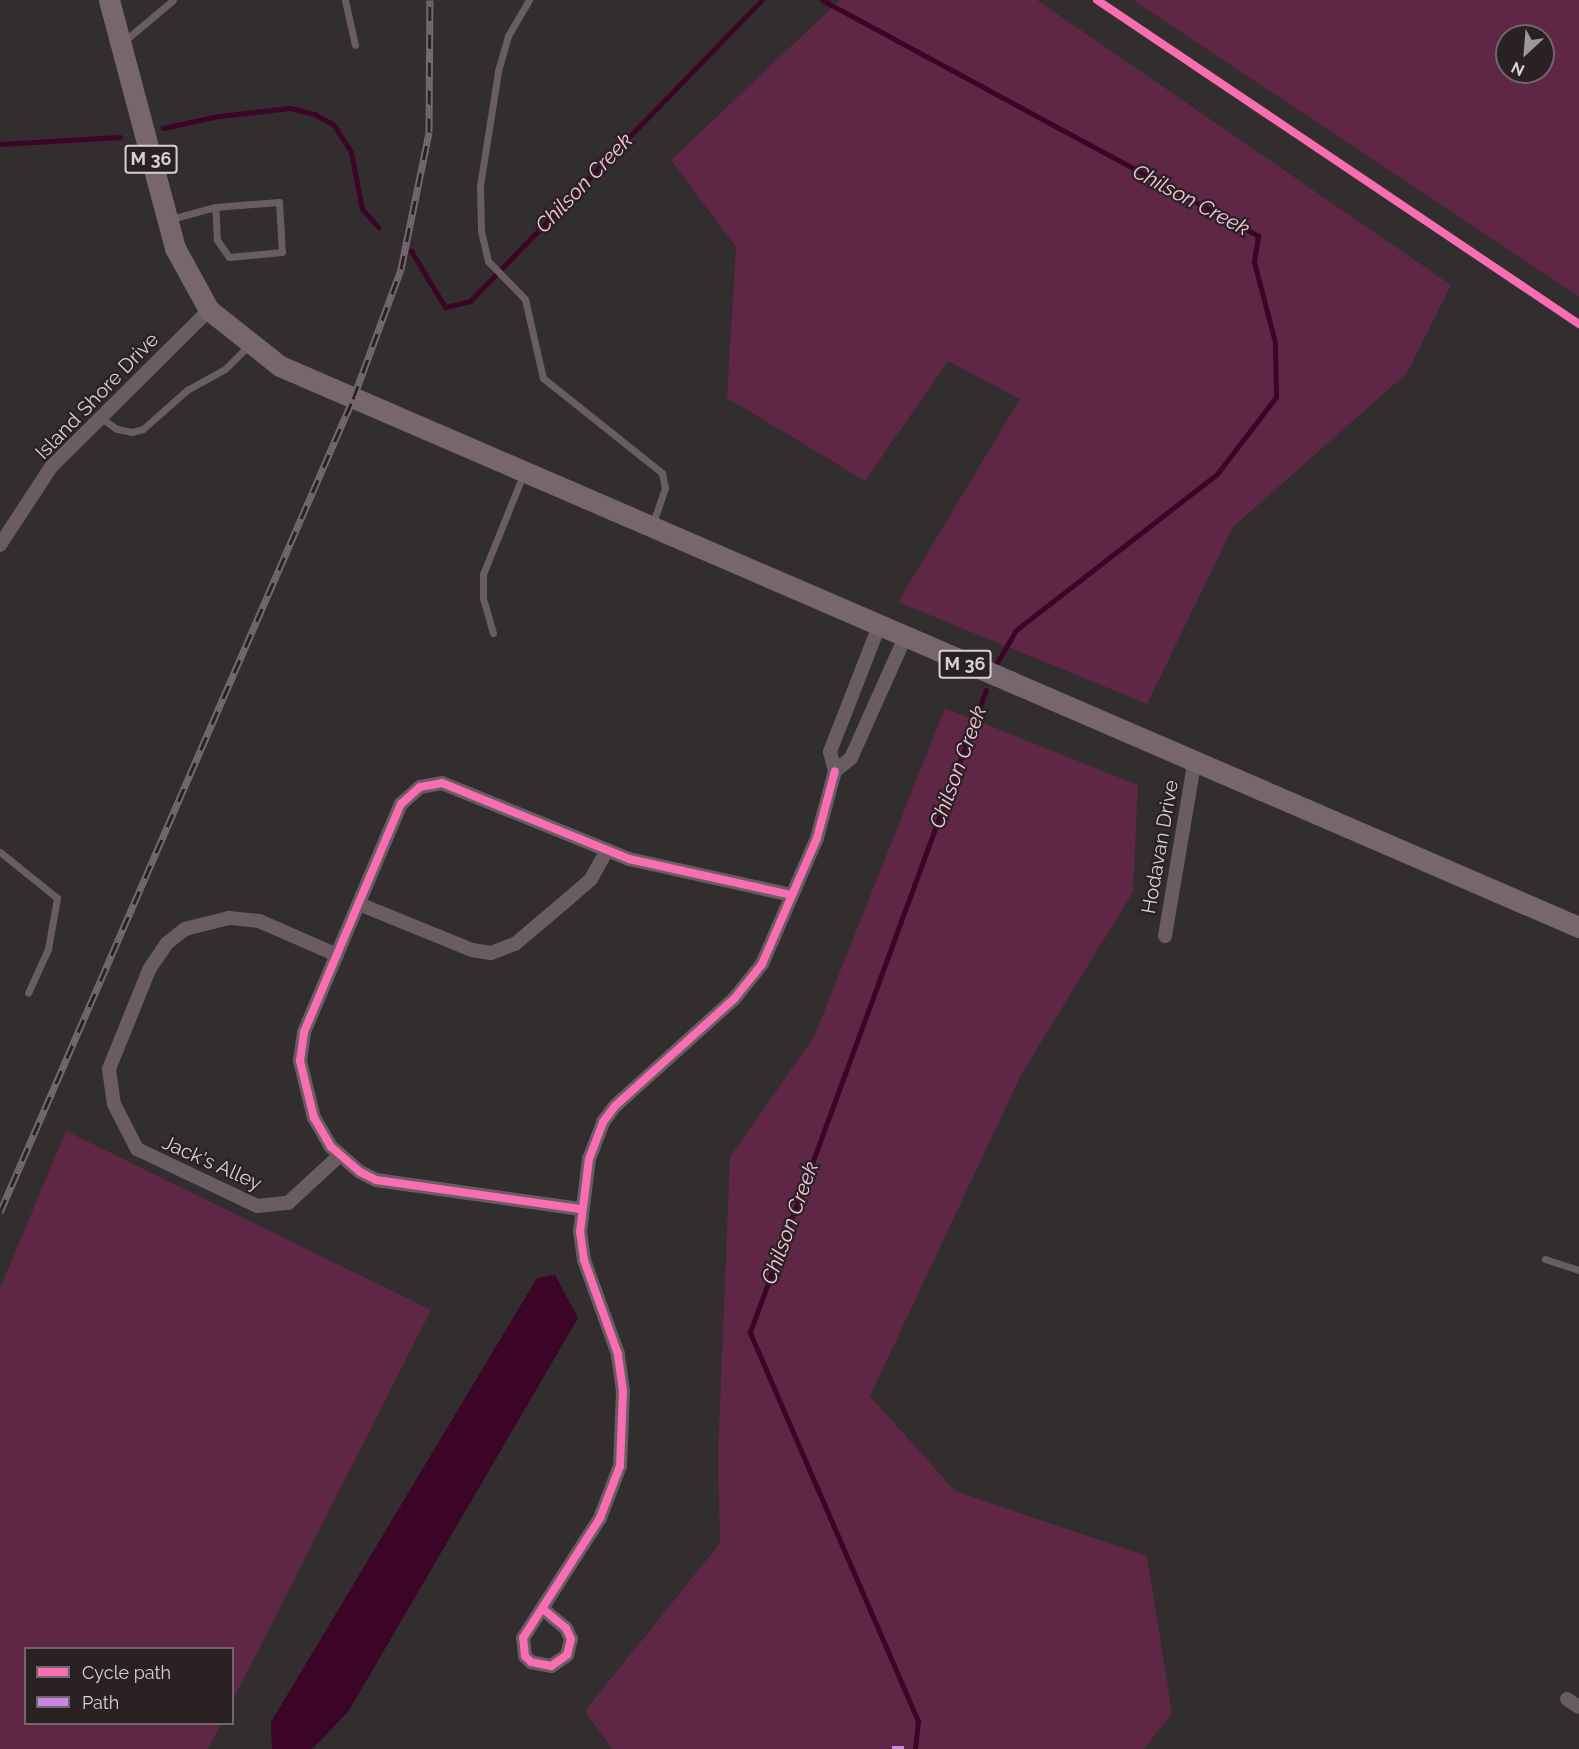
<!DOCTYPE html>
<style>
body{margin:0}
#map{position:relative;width:1579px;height:1749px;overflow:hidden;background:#322d2f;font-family:Raleway,sans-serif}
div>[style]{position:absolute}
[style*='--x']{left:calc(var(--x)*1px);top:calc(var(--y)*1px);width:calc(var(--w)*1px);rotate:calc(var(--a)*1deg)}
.green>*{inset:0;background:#5f2645}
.water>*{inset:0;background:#3c0426}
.stream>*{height:5px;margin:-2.5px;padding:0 2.5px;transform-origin:2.5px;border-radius:2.5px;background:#3c0426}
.lane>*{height:7px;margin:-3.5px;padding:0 3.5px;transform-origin:3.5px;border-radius:3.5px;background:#695d63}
.street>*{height:14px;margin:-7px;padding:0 7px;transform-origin:7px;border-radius:7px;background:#695d63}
.primary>*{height:21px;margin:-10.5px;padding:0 10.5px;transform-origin:10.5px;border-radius:10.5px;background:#77666e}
.rail>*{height:7px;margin-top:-3.5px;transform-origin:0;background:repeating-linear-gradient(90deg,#2a2125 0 14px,#73696e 0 28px);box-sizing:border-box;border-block:2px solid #73696e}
.quiet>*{height:6px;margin-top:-3px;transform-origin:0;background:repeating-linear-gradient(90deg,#c787e3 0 12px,transparent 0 18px)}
.cycleway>*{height:8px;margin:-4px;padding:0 4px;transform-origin:4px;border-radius:4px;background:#f96db3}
span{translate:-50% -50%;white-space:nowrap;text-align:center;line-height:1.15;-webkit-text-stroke:4.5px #2a2125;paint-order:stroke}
.shield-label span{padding:2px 4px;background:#2a2125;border:2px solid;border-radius:4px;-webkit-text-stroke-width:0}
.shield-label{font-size:18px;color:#d8d1d4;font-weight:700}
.street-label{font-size:20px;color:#d8d1d4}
.water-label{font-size:21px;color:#f7c6dc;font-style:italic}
.legend{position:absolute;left:24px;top:1647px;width:210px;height:78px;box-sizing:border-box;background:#2a2125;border:2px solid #70676b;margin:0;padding:8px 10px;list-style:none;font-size:18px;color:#d8d1d4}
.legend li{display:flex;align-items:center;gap:12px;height:30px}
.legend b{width:30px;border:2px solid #70676b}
.north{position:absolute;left:1495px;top:24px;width:60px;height:60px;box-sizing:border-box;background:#2a2125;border:2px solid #70676b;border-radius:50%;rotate:206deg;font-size:16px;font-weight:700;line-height:24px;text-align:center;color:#d8d1d4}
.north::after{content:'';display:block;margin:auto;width:21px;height:27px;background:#9e989a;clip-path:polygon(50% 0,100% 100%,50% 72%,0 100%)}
</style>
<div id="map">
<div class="green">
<div style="clip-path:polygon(840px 0,1037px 0,1451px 285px,1407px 373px,1233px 527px,1147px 704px,898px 602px,1020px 399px,948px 361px,865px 481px,727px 398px,736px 247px,671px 160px)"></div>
<div style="clip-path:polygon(evenodd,1133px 0,1579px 0,1579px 297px,1455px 214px,1133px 0,1507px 36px,1543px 36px,1543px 72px,1507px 72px,1507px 36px)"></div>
<div style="clip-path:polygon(945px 708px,1138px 785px,1133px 892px,1022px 1073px,870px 1396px,955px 1491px,1147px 1556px,1172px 1713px,1144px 1749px,612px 1749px,585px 1711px,720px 1543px,718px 1455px,730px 1157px,814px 1037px)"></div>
<div style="clip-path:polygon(66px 1131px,431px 1310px,233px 1700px,232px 1648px,26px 1648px,26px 1724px,221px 1724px,208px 1749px,0 1749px,0 1288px)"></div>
</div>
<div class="water">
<div style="clip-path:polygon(555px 1275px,578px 1318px,348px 1712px,312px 1749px,272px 1749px,271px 1722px,537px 1278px)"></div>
</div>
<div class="stream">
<div style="--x:822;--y:0;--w:496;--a:28.4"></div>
<div style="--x:1258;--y:236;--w:26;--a:99"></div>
<div style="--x:1254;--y:262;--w:83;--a:75.3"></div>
<div style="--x:1275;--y:342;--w:55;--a:89"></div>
<div style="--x:1276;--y:397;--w:97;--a:127.5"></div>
<div style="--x:1217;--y:474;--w:254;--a:142.2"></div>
<div style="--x:1016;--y:630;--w:44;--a:120.1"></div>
<div style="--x:163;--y:128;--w:57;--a:-12.1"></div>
<div style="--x:219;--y:116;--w:71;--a:-6.4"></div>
<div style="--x:290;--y:108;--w:25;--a:14"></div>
<div style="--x:314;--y:114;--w:21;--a:28"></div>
<div style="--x:333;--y:124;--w:33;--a:57"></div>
<div style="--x:351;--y:152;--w:58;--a:79.1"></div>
<div style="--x:362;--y:209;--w:25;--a:48"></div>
<div style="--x:0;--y:144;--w:120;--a:-3.3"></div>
<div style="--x:411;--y:251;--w:66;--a:58.7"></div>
<div style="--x:445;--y:307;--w:26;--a:-13"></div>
<div style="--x:470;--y:301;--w:419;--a:-45.9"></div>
<div style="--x:915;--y:1749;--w:28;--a:-84"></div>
<div style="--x:918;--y:1721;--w:424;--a:-113.4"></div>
<div style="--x:750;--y:1332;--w:684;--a:-69.82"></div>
</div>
<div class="lane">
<div style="--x:345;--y:0;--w:46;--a:77.5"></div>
<div style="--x:529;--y:0;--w:42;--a:120.3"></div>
<div style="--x:508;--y:36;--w:37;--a:106"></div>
<div style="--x:498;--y:72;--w:115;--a:99"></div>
<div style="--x:480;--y:186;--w:45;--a:88.7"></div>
<div style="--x:481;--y:231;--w:31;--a:77"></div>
<div style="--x:488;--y:261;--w:53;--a:45.8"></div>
<div style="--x:525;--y:299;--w:81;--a:77.2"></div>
<div style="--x:543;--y:378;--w:152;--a:38.6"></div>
<div style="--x:662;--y:473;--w:15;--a:79"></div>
<div style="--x:665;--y:488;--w:39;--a:109"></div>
<div style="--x:123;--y:42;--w:65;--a:-40"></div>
<div style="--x:171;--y:219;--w:46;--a:-15.3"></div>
<div style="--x:215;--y:207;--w:64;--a:-4.5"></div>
<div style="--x:279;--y:202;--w:50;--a:86.6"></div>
<div style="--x:282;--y:252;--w:53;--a:174.6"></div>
<div style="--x:229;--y:257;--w:21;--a:-125"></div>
<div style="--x:217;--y:240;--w:33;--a:-93"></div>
<div style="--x:101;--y:418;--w:19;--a:35"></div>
<div style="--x:117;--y:429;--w:15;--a:11"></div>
<div style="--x:132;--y:432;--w:11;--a:-15"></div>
<div style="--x:143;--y:429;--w:59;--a:-41.6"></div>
<div style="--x:187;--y:390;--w:43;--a:-28.9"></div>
<div style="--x:225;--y:369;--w:34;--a:-45"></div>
<div style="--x:493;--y:633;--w:35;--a:-106"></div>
<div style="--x:483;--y:599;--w:25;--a:-90"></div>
<div style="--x:483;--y:574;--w:107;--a:-68"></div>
<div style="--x:0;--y:852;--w:73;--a:38.9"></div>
<div style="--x:57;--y:898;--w:52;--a:100"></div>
<div style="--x:48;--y:949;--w:48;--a:114.4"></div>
<div style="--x:1545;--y:1259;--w:36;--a:18"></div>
</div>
<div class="street">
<div style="--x:0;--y:545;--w:93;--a:-56.8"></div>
<div style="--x:51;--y:467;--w:223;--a:-44.8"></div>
<div style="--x:879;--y:626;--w:135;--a:111.3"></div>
<div style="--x:830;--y:752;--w:20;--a:75"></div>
<div style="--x:835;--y:771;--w:21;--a:-39"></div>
<div style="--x:851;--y:758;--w:133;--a:-65.9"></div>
<div style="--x:359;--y:904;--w:122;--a:22.2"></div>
<div style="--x:472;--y:950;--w:19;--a:9"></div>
<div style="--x:491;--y:953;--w:26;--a:-21"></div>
<div style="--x:515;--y:944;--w:68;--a:-40.2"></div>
<div style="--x:567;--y:900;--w:32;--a:-41"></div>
<div style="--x:591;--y:879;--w:33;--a:-61"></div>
<div style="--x:1165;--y:936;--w:174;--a:-80.4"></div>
<div style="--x:337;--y:955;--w:85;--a:-156.4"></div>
<div style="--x:259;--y:921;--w:30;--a:-174"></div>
<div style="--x:229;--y:918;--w:45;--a:166"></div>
<div style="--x:185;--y:929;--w:23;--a:142"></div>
<div style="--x:167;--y:943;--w:32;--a:124"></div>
<div style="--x:149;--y:970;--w:107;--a:112"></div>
<div style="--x:109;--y:1069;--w:35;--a:82"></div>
<div style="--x:114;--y:1104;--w:51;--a:62.9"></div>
<div style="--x:137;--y:1149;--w:133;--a:25.4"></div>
<div style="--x:257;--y:1206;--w:31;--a:-6"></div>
<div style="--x:288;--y:1203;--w:71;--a:-42.7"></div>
<div style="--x:580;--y:1209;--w:206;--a:-171.9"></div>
<div style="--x:376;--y:1180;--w:18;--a:-153"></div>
<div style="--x:360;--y:1172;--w:38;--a:-139"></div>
<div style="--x:331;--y:1147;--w:34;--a:-120"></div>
<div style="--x:314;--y:1118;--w:59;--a:-103.8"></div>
<div style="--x:300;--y:1061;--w:29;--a:-82"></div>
<div style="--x:304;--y:1032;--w:248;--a:-67"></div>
<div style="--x:401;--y:804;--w:25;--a:-42"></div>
<div style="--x:420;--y:787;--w:22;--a:-10"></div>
<div style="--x:442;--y:783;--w:202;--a:22.1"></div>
<div style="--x:629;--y:859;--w:167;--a:12.5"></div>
<div style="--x:543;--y:1609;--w:30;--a:40"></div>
<div style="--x:566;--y:1628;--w:12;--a:66"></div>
<div style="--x:571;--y:1639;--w:16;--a:104"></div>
<div style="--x:567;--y:1655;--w:19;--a:145"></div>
<div style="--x:551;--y:1666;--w:20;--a:-169"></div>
<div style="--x:531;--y:1662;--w:8;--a:-135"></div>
<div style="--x:525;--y:1656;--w:18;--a:-96"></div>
<div style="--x:523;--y:1638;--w:143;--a:-57.3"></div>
<div style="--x:600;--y:1518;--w:56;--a:-69"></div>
<div style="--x:620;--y:1466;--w:75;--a:-87.7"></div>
<div style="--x:623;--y:1391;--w:37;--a:-98"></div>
<div style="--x:618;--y:1354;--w:100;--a:-109.9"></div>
<div style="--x:584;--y:1260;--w:28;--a:-98"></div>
<div style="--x:580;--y:1232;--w:74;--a:-83"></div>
<div style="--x:589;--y:1159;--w:40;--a:-69"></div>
<div style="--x:603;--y:1122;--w:20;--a:-53"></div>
<div style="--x:615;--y:1106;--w:160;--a:-42"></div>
<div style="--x:734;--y:999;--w:45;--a:-51.3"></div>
<div style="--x:762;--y:964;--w:137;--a:-66.4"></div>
<div style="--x:817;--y:838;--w:69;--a:-75"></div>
<div style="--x:1567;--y:1699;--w:14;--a:34"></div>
</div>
<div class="primary">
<div style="--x:109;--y:0;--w:257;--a:75.1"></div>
<div style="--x:175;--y:248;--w:71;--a:61.3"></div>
<div style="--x:209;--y:310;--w:90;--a:38.3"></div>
<div style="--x:280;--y:366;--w:1415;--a:23.36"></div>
</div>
<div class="rail">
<div style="--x:0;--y:1212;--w:886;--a:-66.53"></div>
<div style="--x:353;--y:399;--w:139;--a:-69.7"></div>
<div style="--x:401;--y:269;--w:140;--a:-78.4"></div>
<div style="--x:429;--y:132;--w:132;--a:-89.6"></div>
</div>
<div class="quiet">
<div style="--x:892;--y:1749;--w:18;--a:0"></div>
</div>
<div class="cycleway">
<div style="--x:1097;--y:0;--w:581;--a:33.91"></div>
<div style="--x:580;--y:1209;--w:206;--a:-171.9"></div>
<div style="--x:376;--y:1180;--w:18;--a:-153"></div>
<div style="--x:360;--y:1172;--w:38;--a:-139"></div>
<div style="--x:331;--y:1147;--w:34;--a:-120"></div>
<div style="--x:314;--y:1118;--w:59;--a:-103.8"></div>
<div style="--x:300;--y:1061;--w:29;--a:-82"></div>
<div style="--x:304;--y:1032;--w:248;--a:-67"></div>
<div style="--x:401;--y:804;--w:25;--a:-42"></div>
<div style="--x:420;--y:787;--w:22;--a:-10"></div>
<div style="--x:442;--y:783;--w:202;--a:22.1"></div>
<div style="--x:629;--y:859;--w:167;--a:12.5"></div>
<div style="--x:543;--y:1609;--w:30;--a:40"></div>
<div style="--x:566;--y:1628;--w:12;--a:66"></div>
<div style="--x:571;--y:1639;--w:16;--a:104"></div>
<div style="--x:567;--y:1655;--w:19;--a:145"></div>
<div style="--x:551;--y:1666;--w:20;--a:-169"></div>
<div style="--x:531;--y:1662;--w:8;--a:-135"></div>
<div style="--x:525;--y:1656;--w:18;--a:-96"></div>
<div style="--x:523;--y:1638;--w:143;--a:-57.3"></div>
<div style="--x:600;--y:1518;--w:56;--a:-69"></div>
<div style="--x:620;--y:1466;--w:75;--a:-87.7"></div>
<div style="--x:623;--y:1391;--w:37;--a:-98"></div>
<div style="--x:618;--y:1354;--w:100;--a:-109.9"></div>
<div style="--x:584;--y:1260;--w:28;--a:-98"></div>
<div style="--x:580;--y:1232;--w:74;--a:-83"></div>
<div style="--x:589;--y:1159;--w:40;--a:-69"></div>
<div style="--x:603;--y:1122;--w:20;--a:-53"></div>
<div style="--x:615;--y:1106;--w:160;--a:-42"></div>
<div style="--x:734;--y:999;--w:45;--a:-51.3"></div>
<div style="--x:762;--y:964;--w:137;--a:-66.4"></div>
<div style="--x:817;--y:838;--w:69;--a:-75"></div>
</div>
<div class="shield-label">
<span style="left:151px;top:159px">M 36</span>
<span style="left:965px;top:664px">M 36</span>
</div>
<div class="street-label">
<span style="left:97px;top:396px;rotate:-46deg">Island Shore Drive</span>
<span style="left:1160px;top:847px;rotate:-80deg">Hodavan Drive</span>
<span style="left:212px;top:1163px;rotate:24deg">Jack's Alley</span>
</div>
<div class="water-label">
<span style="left:584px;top:183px;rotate:-46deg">Chilson Creek</span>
<span style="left:1191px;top:200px;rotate:28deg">Chilson Creek</span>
<span style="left:958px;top:767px;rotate:-70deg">Chilson Creek</span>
<span style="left:790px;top:1223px;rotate:-70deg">Chilson Creek</span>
</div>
<ul class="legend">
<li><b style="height:8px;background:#f96db3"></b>Cycle path</li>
<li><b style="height:8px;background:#c787e3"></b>Path</li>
</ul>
<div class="north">N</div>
</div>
